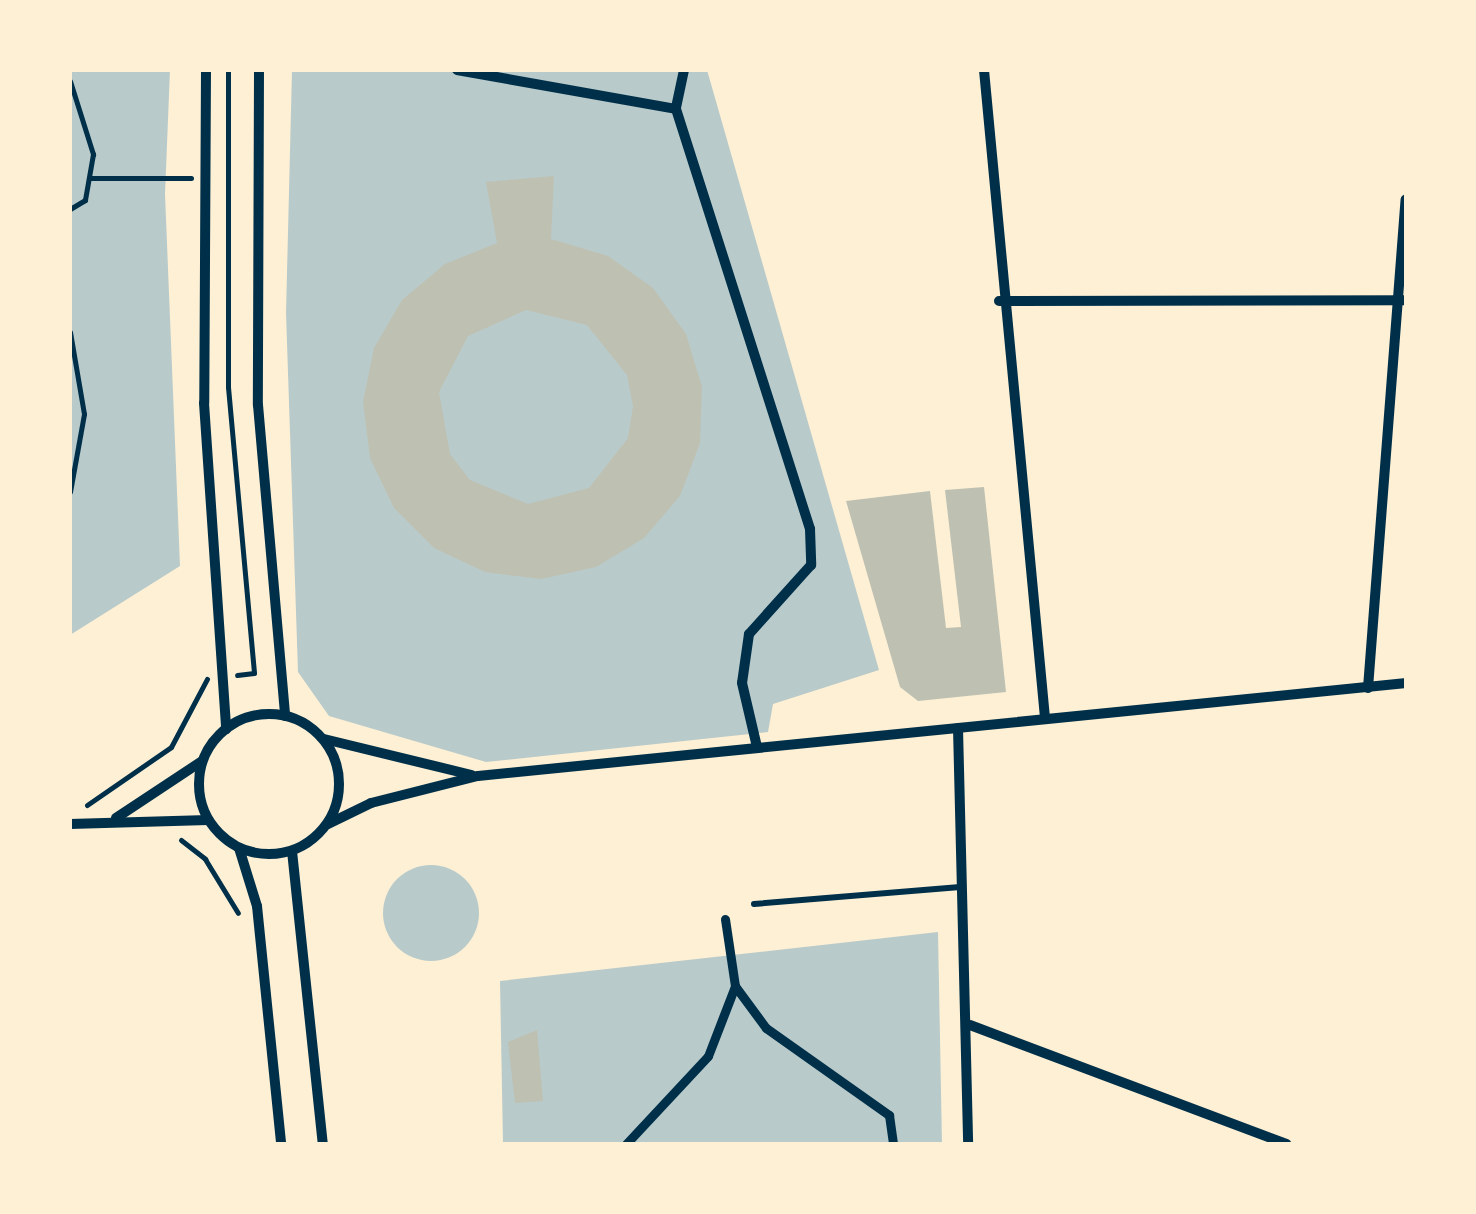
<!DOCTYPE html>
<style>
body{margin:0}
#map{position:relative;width:1476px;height:1214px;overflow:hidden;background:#fdf0d5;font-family:Karla,sans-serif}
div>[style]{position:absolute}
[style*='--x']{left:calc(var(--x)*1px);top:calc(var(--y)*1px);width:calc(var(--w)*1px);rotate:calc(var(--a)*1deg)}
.green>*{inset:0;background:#b9caca}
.round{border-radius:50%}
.building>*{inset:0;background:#bec0b2}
.path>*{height:5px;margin:-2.5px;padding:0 2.5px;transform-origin:2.5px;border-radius:2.5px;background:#003049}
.service>*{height:6px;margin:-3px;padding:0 3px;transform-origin:3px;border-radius:3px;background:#003049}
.pedestrian>*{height:9px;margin:-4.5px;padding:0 4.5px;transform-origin:4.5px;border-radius:4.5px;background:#003049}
.minor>*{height:10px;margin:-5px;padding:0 5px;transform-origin:5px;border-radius:5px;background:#003049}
.minor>.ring{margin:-5px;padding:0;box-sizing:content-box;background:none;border:10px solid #003049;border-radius:50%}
span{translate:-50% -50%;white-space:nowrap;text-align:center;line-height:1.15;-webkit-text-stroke:9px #fdf0d5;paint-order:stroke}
.frame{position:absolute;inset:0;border:72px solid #fdf0d5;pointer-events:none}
</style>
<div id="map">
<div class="green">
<div style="clip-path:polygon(70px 70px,170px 70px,165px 194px,180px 566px,70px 635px)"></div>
<div style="clip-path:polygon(292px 70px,707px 70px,879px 670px,773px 704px,768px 732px,486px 762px,329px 716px,298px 672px,286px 313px)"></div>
<div class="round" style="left:383px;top:865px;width:96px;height:96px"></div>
<div style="clip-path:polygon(938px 932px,942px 1144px,503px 1144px,500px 981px)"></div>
</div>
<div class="building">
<div style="clip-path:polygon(evenodd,554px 176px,551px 239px,608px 256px,653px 288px,686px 334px,702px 387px,700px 443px,680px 496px,644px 538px,596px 567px,541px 579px,485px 572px,434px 548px,394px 508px,370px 458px,363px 402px,374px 348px,402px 300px,445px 264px,497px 243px,486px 182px,554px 176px,526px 310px,587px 325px,627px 375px,633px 406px,628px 438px,589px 488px,528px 504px,470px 480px,450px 454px,439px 392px,468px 336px,526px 310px)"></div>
<div style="clip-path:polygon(984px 487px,1006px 692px,918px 701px,900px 687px,846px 501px,930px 491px,946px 628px,961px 627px,945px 490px)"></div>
<div style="clip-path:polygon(537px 1030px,543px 1101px,515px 1103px,508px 1042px)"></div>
</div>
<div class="path">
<div style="--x:228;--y:70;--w:317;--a:90"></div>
<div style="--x:228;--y:387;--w:287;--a:84.8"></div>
<div style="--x:254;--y:673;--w:17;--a:173"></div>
<div style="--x:70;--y:81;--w:77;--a:72.5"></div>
<div style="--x:93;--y:154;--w:47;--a:99.9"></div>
<div style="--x:85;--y:200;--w:17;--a:149"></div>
<div style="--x:89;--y:178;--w:102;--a:0"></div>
<div style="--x:70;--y:332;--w:83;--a:80.3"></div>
<div style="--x:84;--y:414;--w:79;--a:100.2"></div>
<div style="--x:87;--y:805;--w:102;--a:-34.6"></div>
<div style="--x:171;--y:747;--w:77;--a:-62.1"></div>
<div style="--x:181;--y:840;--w:31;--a:38"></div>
<div style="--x:205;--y:859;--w:63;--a:58.6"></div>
</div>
<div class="service">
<div style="--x:754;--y:904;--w:210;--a:-4.7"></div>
</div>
<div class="pedestrian">
<div style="--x:725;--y:919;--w:68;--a:81.5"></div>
<div style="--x:735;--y:986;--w:52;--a:53.6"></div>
<div style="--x:766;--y:1028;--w:151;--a:35.3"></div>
<div style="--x:889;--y:1115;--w:29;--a:82"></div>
<div style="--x:626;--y:1144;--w:120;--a:-47"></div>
<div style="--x:708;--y:1056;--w:75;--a:-68.9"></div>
</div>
<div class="minor">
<div style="--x:206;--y:70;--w:333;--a:90.3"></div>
<div style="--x:204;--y:403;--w:327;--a:86.1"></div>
<div style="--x:259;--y:70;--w:335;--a:90.2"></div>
<div style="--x:258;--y:405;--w:312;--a:85"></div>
<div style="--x:457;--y:70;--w:222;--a:10.1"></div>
<div style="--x:684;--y:70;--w:40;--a:102"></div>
<div style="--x:676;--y:109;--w:441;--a:72.3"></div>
<div style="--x:810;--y:529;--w:36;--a:88"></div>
<div style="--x:811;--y:565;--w:93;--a:131.9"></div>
<div style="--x:749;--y:634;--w:49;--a:98.1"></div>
<div style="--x:742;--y:683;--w:66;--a:76.8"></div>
<div style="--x:984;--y:70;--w:651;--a:84.62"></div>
<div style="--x:999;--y:301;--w:407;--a:-0.1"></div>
<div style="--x:1368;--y:688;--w:490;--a:-85.6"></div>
<div class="ring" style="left:199px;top:714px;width:130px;height:130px"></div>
<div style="--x:958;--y:728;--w:416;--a:88.6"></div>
<div style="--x:324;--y:739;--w:152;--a:13.7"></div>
<div style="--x:116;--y:818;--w:103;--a:-33.5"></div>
<div style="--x:70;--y:824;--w:138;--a:-1.7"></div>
<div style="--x:328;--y:824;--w:48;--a:-26"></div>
<div style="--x:371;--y:803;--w:110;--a:-14.2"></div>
<div style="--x:478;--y:776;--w:933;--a:-5.72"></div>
<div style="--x:239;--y:848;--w:61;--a:72.8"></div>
<div style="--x:257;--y:906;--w:239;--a:84.2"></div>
<div style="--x:292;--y:851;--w:295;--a:84"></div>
<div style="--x:970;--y:1025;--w:338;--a:20.6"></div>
</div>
<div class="frame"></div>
</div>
